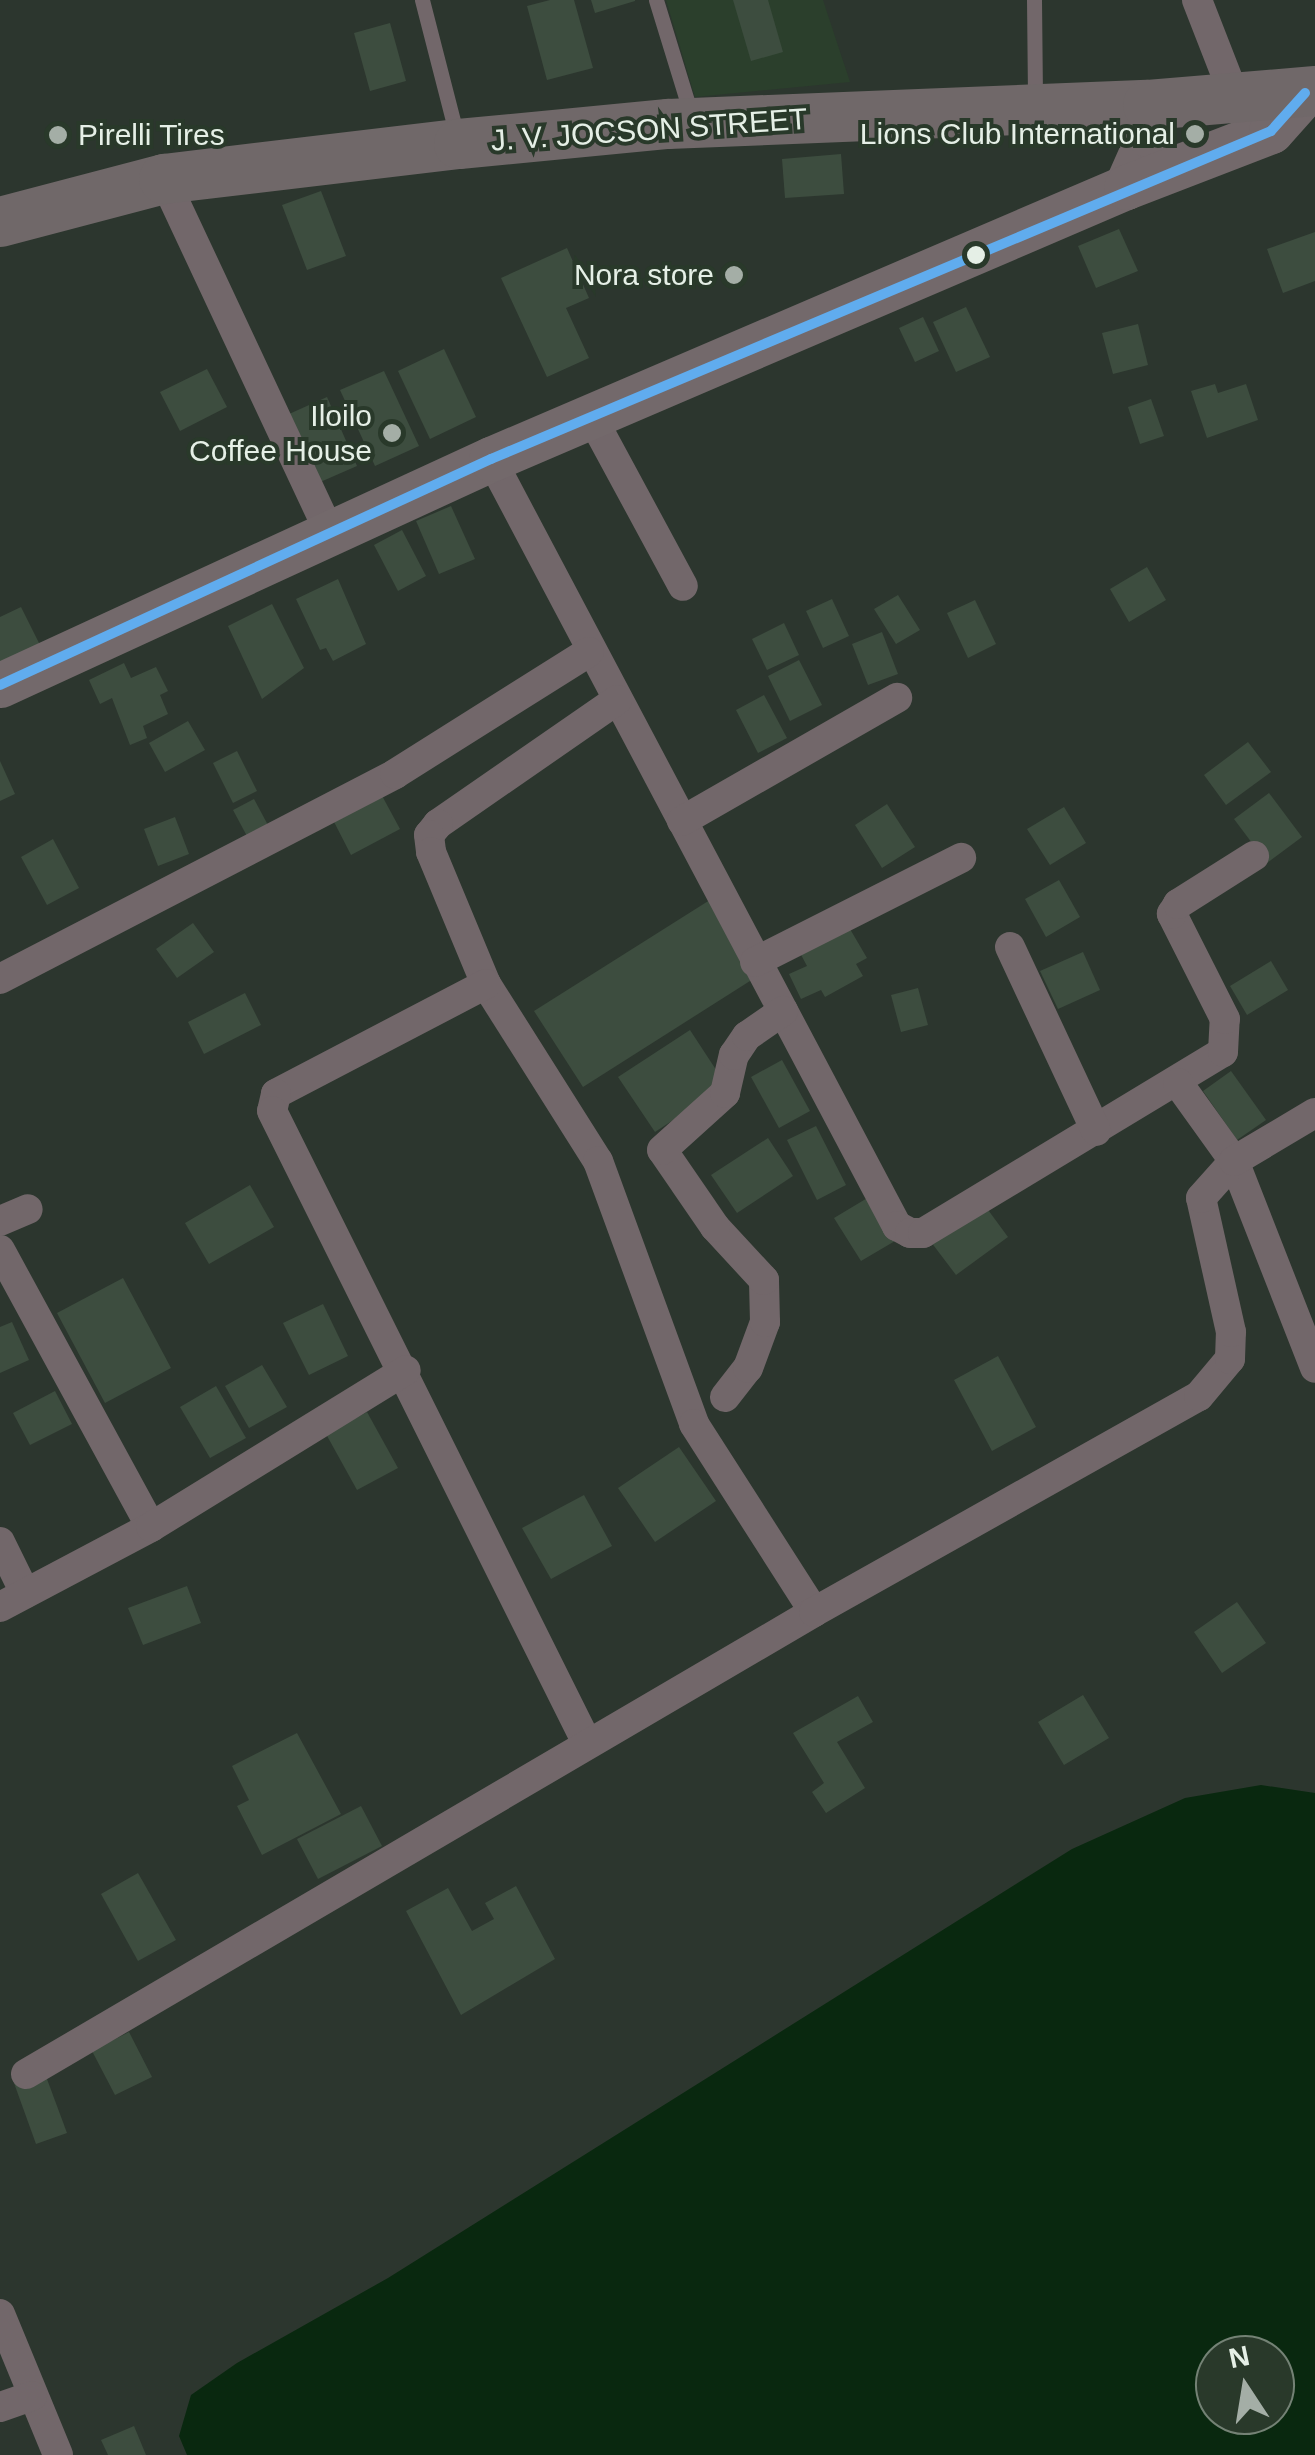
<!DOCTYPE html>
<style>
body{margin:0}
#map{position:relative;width:1315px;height:2455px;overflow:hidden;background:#2c362e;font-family:Arial,sans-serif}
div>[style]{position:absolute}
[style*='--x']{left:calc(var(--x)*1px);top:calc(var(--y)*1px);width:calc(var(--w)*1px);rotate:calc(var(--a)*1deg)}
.built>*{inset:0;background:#2b3f2c}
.water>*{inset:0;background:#09280f}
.building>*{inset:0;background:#3d4d3f}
.service>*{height:15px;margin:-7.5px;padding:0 7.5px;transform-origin:7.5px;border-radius:7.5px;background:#72676a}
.minor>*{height:30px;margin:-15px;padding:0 15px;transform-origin:15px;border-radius:15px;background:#72676a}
.secondary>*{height:45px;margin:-22.5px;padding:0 22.5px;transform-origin:22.5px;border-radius:22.5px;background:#73696b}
.primary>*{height:50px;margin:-25px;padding:0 25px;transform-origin:25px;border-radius:25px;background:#706869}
.bus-1>*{height:10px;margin:-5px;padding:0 5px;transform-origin:5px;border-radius:5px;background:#60acee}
.dots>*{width:28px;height:28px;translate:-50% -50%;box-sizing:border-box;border:5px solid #29392a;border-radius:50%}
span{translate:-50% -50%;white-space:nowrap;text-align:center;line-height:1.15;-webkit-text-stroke:8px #29392a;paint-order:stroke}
.street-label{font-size:30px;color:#e5efe6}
.poi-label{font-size:30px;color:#e5efe6}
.right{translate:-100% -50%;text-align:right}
.left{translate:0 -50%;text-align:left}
.north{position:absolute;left:1195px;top:2335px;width:100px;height:100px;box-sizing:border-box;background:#29392a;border:2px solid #748275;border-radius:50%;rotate:348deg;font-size:28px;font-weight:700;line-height:40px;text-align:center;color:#e5efe6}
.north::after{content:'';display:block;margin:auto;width:35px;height:45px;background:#a4aea6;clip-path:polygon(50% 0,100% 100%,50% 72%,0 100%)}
</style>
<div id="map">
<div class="built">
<div style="clip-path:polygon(666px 0,823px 0,850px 82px,695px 97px)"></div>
</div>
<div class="water">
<div style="clip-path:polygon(evenodd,1261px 1785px,1315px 1793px,1315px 2455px,187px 2455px,179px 2436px,191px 2395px,237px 2363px,388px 2278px,1072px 1849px,1185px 1798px,1261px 1785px,1215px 2355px,1275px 2355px,1275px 2415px,1215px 2415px,1215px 2355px)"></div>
</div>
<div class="building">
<div style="clip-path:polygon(550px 0,574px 0,593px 68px,547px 80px,527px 6px)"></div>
<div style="clip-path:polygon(591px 0,635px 0,635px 1px,595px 13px)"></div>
<div style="clip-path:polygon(733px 0,768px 0,783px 52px,751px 61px)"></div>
<div style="clip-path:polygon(390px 23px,406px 81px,370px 91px,354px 33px)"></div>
<div style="clip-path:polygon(841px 154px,844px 194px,785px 198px,782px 159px)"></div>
<div style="clip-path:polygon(321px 191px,346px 256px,307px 270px,282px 205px)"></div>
<div style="clip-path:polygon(1119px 229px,1138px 271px,1096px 288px,1078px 246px)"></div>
<div style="clip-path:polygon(1315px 232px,1315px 281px,1283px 293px,1267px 249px)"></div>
<div style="clip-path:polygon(567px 248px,589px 298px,566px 308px,589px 358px,547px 377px,501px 278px)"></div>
<div style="clip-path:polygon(966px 307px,990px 357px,956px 372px,933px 322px)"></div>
<div style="clip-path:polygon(923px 317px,939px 351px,915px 362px,899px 328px)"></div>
<div style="clip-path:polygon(1138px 324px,1148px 365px,1113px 374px,1102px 333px)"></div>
<div style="clip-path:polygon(444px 349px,476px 417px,430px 439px,398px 371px)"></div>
<div style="clip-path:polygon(207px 369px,227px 407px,180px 431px,160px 392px)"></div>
<div style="clip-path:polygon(384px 371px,419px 446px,375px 466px,340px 390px)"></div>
<div style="clip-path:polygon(1215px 384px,1218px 393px,1246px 384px,1258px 420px,1207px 438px,1191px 391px)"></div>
<div style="clip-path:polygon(327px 397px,357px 466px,318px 483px,289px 414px)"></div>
<div style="clip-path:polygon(1151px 399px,1164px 436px,1140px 444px,1128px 407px)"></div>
<div style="clip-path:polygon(451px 506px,475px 559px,439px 574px,416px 521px)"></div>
<div style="clip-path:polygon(402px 530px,426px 576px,398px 591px,374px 545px)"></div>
<div style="clip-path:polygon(1147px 567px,1166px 600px,1129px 622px,1110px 589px)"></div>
<div style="clip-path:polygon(338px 579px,366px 644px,333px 661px,326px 648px,320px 650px,296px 599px)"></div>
<div style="clip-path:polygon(898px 595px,920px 630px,896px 644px,874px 609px)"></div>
<div style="clip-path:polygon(832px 599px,849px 636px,823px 648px,806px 611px)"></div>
<div style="clip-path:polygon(975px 600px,996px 644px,968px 658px,947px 613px)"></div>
<div style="clip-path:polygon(272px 604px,304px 668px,262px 699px,228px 626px)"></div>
<div style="clip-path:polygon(21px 607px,40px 645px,0 664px,0 617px)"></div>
<div style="clip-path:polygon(784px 623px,799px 655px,767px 670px,752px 639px)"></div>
<div style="clip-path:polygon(882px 632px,898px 674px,868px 685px,852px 644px)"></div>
<div style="clip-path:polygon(799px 660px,822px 705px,790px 721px,768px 676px)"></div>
<div style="clip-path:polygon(124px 663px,131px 678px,156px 667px,168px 691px,160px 695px,168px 714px,143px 726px,147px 738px,130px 745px,112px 698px,100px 704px,89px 680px)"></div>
<div style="clip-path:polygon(764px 695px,787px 738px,758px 753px,736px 710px)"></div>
<div style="clip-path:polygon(188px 721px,205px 750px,165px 772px,149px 743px)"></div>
<div style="clip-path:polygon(1248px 742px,1271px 772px,1226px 805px,1204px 775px)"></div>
<div style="clip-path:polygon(237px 751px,257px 791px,233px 803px,213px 763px)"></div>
<div style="clip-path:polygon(0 761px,15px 794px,0 801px)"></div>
<div style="clip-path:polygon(380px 792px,400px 829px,351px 855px,332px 818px)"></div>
<div style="clip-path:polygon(1269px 793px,1302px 837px,1267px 863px,1234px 819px)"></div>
<div style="clip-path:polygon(254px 799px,269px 827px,248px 838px,233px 810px)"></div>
<div style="clip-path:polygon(887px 804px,915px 847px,882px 868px,855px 825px)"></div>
<div style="clip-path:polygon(1064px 807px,1086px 843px,1050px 865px,1027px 829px)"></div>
<div style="clip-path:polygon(175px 817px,189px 854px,158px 866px,144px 829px)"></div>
<div style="clip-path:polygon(53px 839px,79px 888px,47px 905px,21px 857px)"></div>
<div style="clip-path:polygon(1059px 880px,1080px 917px,1046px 937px,1025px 899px)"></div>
<div style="clip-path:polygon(713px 898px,761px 974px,583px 1087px,534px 1011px)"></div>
<div style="clip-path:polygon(193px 923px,214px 952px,177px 978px,156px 949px)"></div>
<div style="clip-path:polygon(850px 929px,867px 958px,856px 964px,863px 976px,825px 997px,821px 990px,801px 999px,789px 974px,807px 966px,799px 951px)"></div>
<div style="clip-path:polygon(1083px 952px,1100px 990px,1058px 1009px,1040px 971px)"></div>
<div style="clip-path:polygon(1271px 961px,1288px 990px,1247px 1015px,1230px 986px)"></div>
<div style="clip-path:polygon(918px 988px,928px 1025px,901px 1032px,891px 995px)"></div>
<div style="clip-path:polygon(245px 993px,261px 1025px,204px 1054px,188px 1022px)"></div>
<div style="clip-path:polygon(690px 1030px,726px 1085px,655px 1132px,618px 1077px)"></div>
<div style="clip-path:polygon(782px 1060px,810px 1111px,779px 1128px,751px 1077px)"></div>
<div style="clip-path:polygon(1231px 1071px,1266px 1120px,1237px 1140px,1203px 1091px)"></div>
<div style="clip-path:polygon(816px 1126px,846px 1185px,817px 1200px,787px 1140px)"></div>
<div style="clip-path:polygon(768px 1138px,793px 1176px,737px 1213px,711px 1175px)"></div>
<div style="clip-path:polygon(250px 1185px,274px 1227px,209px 1264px,185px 1223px)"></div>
<div style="clip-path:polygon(869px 1197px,895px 1241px,861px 1261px,834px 1218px)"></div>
<div style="clip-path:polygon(983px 1203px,1008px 1237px,956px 1275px,931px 1242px)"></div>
<div style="clip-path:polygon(123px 1278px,171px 1368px,105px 1403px,57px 1313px)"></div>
<div style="clip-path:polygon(323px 1304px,348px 1356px,309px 1375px,283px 1323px)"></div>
<div style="clip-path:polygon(12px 1322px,29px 1360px,0 1373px,0 1327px)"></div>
<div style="clip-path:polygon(998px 1356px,1036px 1427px,992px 1451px,954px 1380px)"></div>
<div style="clip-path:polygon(262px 1365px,287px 1407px,249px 1428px,225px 1386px)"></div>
<div style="clip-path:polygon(216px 1386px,246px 1438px,210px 1458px,180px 1407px)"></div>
<div style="clip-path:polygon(55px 1391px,72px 1424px,30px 1445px,13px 1413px)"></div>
<div style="clip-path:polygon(367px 1412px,398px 1468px,357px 1490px,326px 1434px)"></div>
<div style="clip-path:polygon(679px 1447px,716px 1501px,655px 1542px,618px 1488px)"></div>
<div style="clip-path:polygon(584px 1495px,612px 1546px,551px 1579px,522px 1528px)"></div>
<div style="clip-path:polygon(187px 1586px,201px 1623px,143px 1645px,128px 1608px)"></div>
<div style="clip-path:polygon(1237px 1602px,1266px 1643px,1222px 1673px,1194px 1632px)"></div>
<div style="clip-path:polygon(1083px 1695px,1109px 1738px,1064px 1765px,1038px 1722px)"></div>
<div style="clip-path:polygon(858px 1696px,873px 1722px,837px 1742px,865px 1788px,826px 1813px,812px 1792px,824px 1783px,793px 1733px)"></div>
<div style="clip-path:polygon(297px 1733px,341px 1814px,262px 1855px,237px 1806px,249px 1800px,232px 1766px)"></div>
<div style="clip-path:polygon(361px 1806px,382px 1846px,318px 1879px,297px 1839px)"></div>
<div style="clip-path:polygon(138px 1873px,176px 1940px,138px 1961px,101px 1894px)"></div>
<div style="clip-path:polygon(516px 1886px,555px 1959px,461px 2015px,406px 1911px,448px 1888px,472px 1931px,494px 1919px,485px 1903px)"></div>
<div style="clip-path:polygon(129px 2032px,152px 2077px,115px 2095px,92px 2051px)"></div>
<div style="clip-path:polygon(44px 2071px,67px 2133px,36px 2144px,14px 2083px)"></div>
<div style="clip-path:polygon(134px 2426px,146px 2455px,108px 2455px,101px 2440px)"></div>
</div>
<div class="service">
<div style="--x:422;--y:0;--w:145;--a:75.6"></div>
<div style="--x:656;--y:0;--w:119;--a:72.9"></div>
<div style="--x:1034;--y:0;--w:104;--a:89.4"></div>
</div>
<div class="minor">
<div style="--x:1197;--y:0;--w:107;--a:68.7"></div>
<div style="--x:164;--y:179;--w:391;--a:64.9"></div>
<div style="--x:591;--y:416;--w:193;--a:61.6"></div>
<div style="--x:491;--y:459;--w:868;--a:62.11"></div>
<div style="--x:897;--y:1226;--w:15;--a:28"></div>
<div style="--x:910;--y:1233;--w:13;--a:0"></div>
<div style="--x:923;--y:1233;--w:350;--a:-31.1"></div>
<div style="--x:1223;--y:1052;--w:33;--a:-87"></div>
<div style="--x:1225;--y:1019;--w:118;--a:-116.8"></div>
<div style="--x:1172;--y:914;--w:12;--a:-59"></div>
<div style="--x:1178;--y:904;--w:90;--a:-32.3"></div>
<div style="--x:617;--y:700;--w:218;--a:145.3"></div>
<div style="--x:438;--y:824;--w:14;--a:129"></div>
<div style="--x:429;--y:835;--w:17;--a:83"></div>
<div style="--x:431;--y:852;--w:143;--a:67.4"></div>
<div style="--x:486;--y:984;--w:209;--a:57.7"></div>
<div style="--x:598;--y:1161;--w:280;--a:69.9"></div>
<div style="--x:694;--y:1424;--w:223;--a:57.4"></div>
<div style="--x:682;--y:821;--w:248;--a:-29.8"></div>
<div style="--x:1010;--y:947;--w:203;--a:64.9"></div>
<div style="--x:755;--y:962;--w:231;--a:-26.8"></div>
<div style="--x:0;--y:979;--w:445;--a:-27.4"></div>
<div style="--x:395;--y:774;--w:229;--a:-32.2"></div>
<div style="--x:486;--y:984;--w:237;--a:152.4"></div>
<div style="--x:276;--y:1094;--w:17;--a:103"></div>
<div style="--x:272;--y:1111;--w:706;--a:63.51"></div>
<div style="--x:1178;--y:1083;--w:96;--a:54.3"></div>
<div style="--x:1234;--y:1161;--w:222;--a:68.6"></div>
<div style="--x:0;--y:1221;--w:30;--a:-23"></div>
<div style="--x:0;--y:1250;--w:315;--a:61.4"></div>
<div style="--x:725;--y:1397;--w:37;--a:-52"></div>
<div style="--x:748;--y:1368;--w:49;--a:-69.7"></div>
<div style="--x:765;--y:1322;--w:42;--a:-91.4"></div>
<div style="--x:764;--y:1280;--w:72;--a:-132.8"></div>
<div style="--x:715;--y:1227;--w:93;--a:-124.5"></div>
<div style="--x:662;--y:1150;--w:85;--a:-42.1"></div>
<div style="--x:725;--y:1093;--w:39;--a:-77"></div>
<div style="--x:734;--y:1055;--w:23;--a:-56"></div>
<div style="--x:747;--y:1036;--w:44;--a:-34.8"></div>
<div style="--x:0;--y:1542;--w:57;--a:63.9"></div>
<div style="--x:0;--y:1607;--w:171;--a:-27.9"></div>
<div style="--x:151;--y:1527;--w:299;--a:-31.6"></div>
<div style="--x:26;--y:2074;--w:913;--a:-30.38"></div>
<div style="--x:814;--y:1612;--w:441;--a:-29.3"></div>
<div style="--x:1199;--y:1396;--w:48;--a:-50"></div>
<div style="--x:1230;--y:1359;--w:27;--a:-88"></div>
<div style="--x:1231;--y:1332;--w:137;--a:-102.6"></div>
<div style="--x:1201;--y:1198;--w:50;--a:-48.3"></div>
<div style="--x:1234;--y:1161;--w:94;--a:-30.7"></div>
<div style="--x:0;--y:2314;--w:152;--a:67.6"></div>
<div style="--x:0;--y:2407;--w:34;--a:-19"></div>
</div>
<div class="secondary">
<div style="--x:1126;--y:187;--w:57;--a:-66.1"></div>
<div style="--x:1149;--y:135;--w:30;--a:-92"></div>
<div style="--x:0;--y:685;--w:541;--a:-24.72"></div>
<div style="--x:491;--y:459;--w:691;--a:-23.19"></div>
<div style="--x:1126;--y:187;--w:155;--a:-21.1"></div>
<div style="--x:1271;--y:131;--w:51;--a:-48.2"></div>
</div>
<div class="primary">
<div style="--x:0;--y:222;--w:170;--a:-14.7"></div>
<div style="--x:164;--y:179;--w:297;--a:-6.8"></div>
<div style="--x:459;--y:144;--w:210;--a:-5.5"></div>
<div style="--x:668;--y:124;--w:480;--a:-2.3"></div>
<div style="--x:1148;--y:105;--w:168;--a:-4.8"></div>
</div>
<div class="bus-1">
<div style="--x:0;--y:685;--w:541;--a:-24.72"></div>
<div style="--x:491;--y:459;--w:846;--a:-22.81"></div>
<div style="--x:1271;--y:131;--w:51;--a:-48.2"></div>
</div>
<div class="dots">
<div style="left:1195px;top:134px;background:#a4aea6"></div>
<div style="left:58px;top:135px;background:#a4aea6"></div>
<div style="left:976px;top:255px;background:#e5efe6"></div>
<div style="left:734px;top:275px;background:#a4aea6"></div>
<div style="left:392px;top:433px;background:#a4aea6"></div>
</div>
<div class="street-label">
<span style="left:649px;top:130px;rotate:-4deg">J. V. JOCSON STREET</span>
</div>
<div class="poi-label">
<span class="right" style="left:1175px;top:134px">Lions Club International</span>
<span class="left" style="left:78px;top:135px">Pirelli Tires</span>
<span class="right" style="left:714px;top:275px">Nora store</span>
<span class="right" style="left:372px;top:433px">Iloilo<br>Coffee House</span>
</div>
<div class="north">N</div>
</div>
